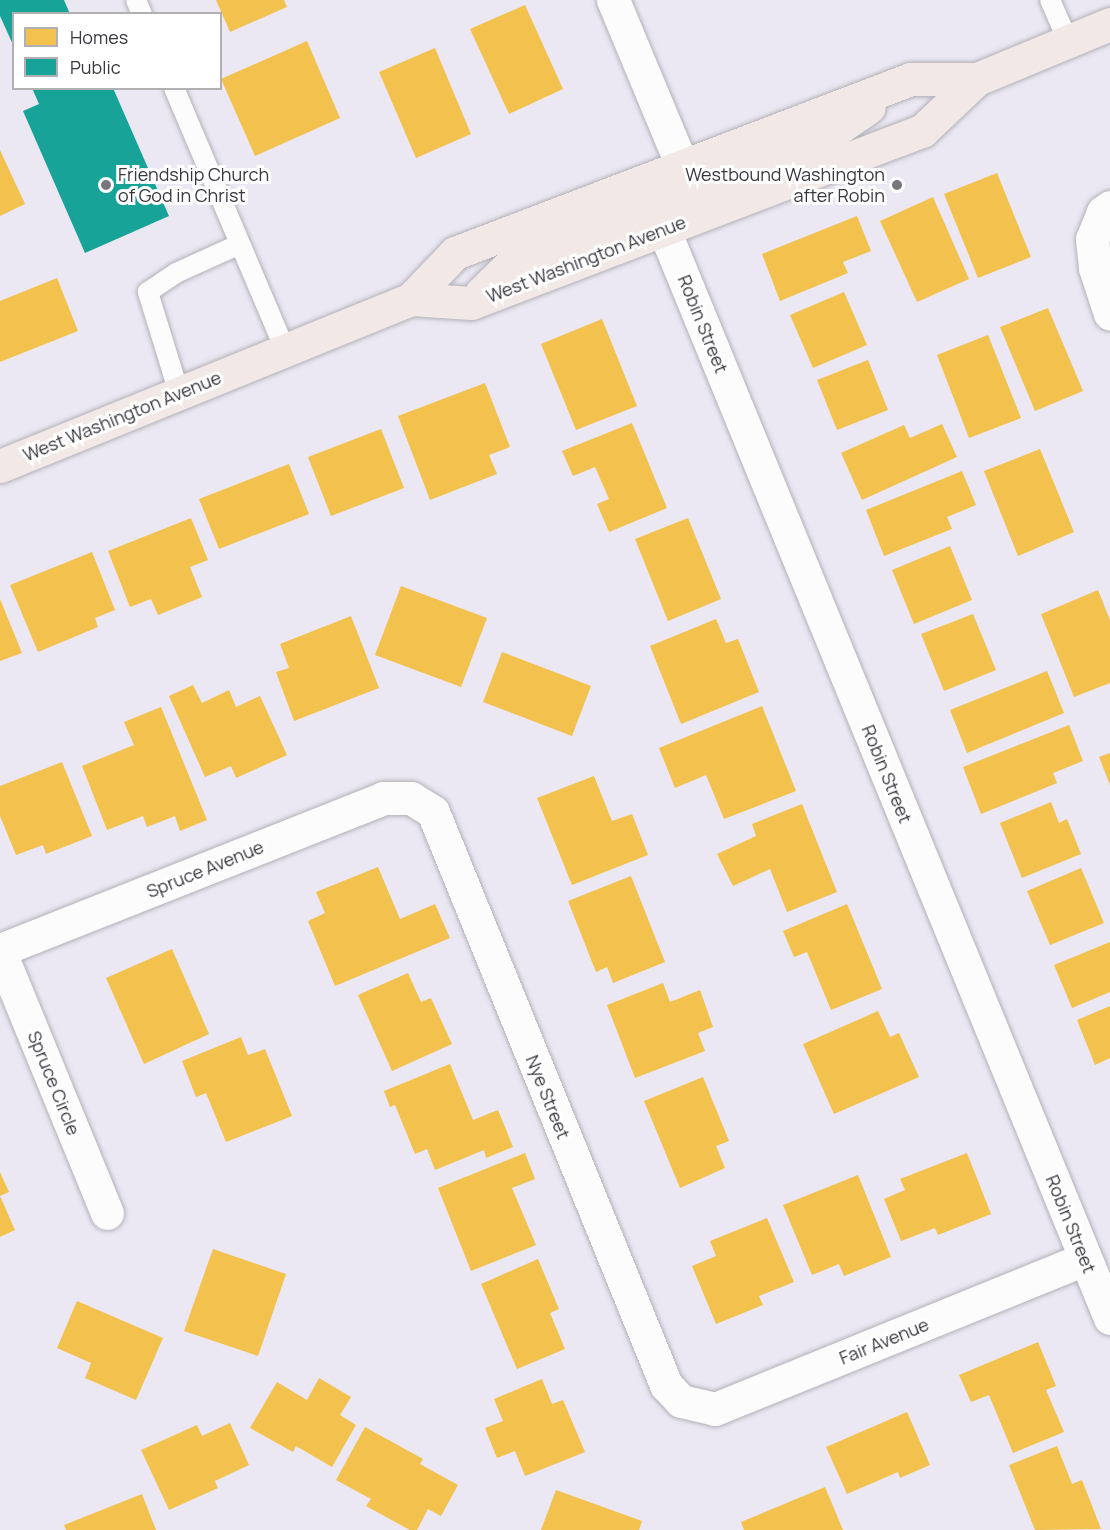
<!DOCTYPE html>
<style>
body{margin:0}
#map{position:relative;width:1110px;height:1530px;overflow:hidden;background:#ebe8f3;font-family:Manrope,sans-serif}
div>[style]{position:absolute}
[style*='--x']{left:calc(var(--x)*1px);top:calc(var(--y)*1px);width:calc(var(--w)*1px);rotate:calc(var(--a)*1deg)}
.homes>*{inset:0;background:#f2c14e}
.public>*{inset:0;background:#17a398}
.roads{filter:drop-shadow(0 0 2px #b2b0b8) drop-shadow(0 0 2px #b2b0b8)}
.service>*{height:20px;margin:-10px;padding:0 10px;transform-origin:10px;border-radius:10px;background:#fcfcfd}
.minor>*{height:33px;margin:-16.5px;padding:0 16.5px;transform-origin:16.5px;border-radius:16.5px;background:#fcfcfd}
.primary>*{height:33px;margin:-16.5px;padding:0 16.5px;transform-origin:16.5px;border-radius:16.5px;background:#f2e9e7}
.dots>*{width:16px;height:16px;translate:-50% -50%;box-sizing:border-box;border:3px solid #fff;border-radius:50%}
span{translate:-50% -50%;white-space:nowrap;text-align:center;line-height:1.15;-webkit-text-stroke:6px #fff;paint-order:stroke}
.poi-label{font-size:18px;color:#39373e}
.left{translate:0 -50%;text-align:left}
.right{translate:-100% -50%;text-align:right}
.street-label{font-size:18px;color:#39373e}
.legend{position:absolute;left:12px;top:12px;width:210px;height:78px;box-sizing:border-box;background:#fff;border:2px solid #b0afb2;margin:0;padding:8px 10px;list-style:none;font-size:18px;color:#39373e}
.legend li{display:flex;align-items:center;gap:12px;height:30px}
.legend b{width:30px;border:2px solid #b0afb2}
</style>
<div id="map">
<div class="homes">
<div style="clip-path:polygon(216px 0,284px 0,287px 7px,230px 32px)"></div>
<div style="clip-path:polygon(525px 5px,563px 89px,509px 114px,470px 29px)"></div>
<div style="clip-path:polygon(307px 41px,340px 118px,255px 156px,221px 79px)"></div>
<div style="clip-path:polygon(435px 48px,471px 134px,416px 158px,379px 72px)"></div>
<div style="clip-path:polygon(0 150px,25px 204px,0 216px)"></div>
<div style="clip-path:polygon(997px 173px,1031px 257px,978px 278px,944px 194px)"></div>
<div style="clip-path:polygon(933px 197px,969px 279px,917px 302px,880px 221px)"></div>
<div style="clip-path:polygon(857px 216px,871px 251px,843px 262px,848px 273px,780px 301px,762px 254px)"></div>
<div style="clip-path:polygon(57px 278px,78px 331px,0 362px,0 301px)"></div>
<div style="clip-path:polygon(844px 292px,867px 345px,813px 368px,790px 315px)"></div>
<div style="clip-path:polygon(1048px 308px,1083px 391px,1035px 411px,1000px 327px)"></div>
<div style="clip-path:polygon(602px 319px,637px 406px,576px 430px,541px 344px)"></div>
<div style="clip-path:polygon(988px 335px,1021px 418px,969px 438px,937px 355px)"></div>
<div style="clip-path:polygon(868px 360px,888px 410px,837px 430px,817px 380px)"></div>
<div style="clip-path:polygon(485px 383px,510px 447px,489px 455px,497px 474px,430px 500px,398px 416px)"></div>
<div style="clip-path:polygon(632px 423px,667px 508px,609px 532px,597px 504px,609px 499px,595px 467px,573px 476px,562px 451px)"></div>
<div style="clip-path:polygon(942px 424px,957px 457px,862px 500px,841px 453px,904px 425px,910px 438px)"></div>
<div style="clip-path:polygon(381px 429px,404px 488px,331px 516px,308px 457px)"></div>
<div style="clip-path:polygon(1040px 449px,1074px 532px,1018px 556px,984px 471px)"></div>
<div style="clip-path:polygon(289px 464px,309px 514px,219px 549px,199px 499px)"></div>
<div style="clip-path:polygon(962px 471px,976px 505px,947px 517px,952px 529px,884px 556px,866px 510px)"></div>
<div style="clip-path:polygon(191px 518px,208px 560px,190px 567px,202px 597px,158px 615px,151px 599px,130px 607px,108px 551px)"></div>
<div style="clip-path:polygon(688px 518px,721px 599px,668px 621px,635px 539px)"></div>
<div style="clip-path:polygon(950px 546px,972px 600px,914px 624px,892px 570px)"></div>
<div style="clip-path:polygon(92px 552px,115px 610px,95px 618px,98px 627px,38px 652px,10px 585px)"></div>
<div style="clip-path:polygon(401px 586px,487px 618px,461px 687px,375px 655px)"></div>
<div style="clip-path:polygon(1098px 590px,1110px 620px,1110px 683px,1074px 697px,1041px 614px)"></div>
<div style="clip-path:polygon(0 599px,22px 653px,0 661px)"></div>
<div style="clip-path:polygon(973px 614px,996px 670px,944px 691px,921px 634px)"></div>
<div style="clip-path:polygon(351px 616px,379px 688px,294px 721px,276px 672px,289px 668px,280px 644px)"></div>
<div style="clip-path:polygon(716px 619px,726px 643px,738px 639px,759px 692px,681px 724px,650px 646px)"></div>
<div style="clip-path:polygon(502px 652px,591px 686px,572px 736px,483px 702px)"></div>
<div style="clip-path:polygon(1047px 671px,1064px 713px,967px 753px,950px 710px)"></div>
<div style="clip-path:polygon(193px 685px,202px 703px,229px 690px,236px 707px,260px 696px,287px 755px,236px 778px,231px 766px,205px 777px,169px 696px)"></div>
<div style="clip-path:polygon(762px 706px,796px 791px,724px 819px,706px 775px,675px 788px,659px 748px)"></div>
<div style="clip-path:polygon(161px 707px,207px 820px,180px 831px,175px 816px,147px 827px,143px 816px,107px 830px,82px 766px,134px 745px,124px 722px)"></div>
<div style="clip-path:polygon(1069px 725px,1083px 761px,1053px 773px,1057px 783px,981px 814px,963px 767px)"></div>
<div style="clip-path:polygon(1110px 753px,1110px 785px,1099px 757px)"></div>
<div style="clip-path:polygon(62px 762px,92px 836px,46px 854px,43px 845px,16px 855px,0 816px,0 786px)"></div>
<div style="clip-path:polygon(594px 776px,612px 821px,632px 814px,648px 855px,572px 885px,537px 798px)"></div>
<div style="clip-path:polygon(1051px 802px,1059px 823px,1067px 819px,1081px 854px,1022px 878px,1000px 823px)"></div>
<div style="clip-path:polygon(802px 804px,837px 892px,787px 912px,770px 869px,733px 886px,717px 854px,756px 836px,752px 824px)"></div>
<div style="clip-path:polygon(378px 867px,400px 919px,435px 904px,450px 938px,335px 986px,308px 921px,325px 913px,316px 892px)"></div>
<div style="clip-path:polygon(1081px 868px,1104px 923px,1050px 945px,1027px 891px)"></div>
<div style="clip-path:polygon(631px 876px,665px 962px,613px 983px,607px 967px,596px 972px,568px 901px)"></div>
<div style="clip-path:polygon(847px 904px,882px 989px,831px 1010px,807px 952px,794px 957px,783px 931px)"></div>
<div style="clip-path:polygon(1110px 942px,1110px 992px,1072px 1008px,1054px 965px)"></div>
<div style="clip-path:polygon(172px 949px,209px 1034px,144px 1064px,106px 978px)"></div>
<div style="clip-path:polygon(408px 973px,421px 1002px,431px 998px,452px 1044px,392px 1071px,358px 995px)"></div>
<div style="clip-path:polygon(663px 983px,670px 1002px,700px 990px,713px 1027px,698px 1033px,705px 1051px,635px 1078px,607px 1005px)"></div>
<div style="clip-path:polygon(1110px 1006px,1110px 1058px,1095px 1065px,1077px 1020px)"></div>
<div style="clip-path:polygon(878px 1011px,890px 1037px,899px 1033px,919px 1077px,834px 1114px,803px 1044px)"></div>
<div style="clip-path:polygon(241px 1037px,248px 1055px,265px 1049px,292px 1116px,226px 1142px,206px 1093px,196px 1097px,182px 1061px)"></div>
<div style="clip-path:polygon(450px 1064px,473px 1120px,498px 1110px,513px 1147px,486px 1158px,484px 1150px,435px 1170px,427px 1149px,415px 1154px,395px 1105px,390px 1107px,384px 1091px)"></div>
<div style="clip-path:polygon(703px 1077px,729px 1141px,716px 1146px,725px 1168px,680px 1188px,644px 1101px)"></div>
<div style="clip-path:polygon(525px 1153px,535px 1179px,512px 1188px,536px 1245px,471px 1271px,438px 1188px)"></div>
<div style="clip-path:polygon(967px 1153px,991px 1214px,938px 1235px,935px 1228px,901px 1241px,884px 1199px,905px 1190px,900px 1179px)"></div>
<div style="clip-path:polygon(0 1172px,9px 1192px,0 1196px)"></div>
<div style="clip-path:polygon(858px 1175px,891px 1257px,844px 1276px,839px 1264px,812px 1275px,783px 1205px)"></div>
<div style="clip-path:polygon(0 1196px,15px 1230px,0 1237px)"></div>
<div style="clip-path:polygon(767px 1218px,794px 1282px,759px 1296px,763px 1305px,716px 1324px,692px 1266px,716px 1256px,710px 1241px)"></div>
<div style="clip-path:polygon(213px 1249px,286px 1274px,258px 1356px,184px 1331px)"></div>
<div style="clip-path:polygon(538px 1259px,559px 1309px,550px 1313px,565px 1349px,517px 1369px,481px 1284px)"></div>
<div style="clip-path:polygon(77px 1301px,163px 1338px,136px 1400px,85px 1378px,91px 1363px,57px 1348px)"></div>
<div style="clip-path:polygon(1038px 1342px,1056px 1386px,1046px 1390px,1064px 1432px,1013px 1453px,989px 1395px,971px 1402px,959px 1375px)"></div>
<div style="clip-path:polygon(319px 1378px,351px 1397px,340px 1415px,356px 1425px,332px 1467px,296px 1446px,293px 1452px,250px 1428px,277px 1382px,307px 1400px)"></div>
<div style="clip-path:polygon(542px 1379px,552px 1404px,563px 1400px,585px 1452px,525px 1476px,515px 1451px,497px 1458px,485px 1428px,503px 1421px,494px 1399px)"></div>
<div style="clip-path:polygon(907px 1412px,930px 1465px,900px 1478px,898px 1472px,847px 1494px,826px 1447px)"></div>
<div style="clip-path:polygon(230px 1423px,249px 1465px,215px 1481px,218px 1488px,169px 1510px,141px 1450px,197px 1425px,202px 1436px)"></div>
<div style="clip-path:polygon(365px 1427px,423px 1459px,420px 1464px,458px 1485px,441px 1516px,428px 1509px,417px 1530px,410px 1530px,366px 1506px,371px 1499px,336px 1480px)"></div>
<div style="clip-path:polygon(1057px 1446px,1072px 1484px,1082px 1480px,1101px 1529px,1035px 1530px,1009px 1465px)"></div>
<div style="clip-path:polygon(825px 1487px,843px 1530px,744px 1530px,741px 1522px)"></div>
<div style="clip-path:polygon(556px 1490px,642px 1521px,639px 1530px,541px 1530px)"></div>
<div style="clip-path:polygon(142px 1494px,156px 1530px,66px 1530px,64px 1525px)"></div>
</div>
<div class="public">
<div style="clip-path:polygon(0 0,64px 0,70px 14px,14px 14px,14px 47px,0 16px)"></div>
<div style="clip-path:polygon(32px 88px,113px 88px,169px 216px,85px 253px,23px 111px,39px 104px)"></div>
</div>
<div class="roads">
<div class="service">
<div style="--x:136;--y:0;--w:15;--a:67"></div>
<div style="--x:1050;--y:0;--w:45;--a:66.3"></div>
<div style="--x:174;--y:88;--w:285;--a:67"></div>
<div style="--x:179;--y:393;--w:106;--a:-107.1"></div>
<div style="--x:148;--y:292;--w:34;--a:-34"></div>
<div style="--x:176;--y:273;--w:70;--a:-24.4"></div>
</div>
<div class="minor">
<div style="--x:613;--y:0;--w:180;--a:67.4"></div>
<div style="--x:1110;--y:207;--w:9;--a:144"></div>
<div style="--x:1103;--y:212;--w:29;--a:112"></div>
<div style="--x:1092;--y:239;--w:29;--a:84"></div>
<div style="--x:1095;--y:268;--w:48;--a:71.9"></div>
<div style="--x:664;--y:230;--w:1176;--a:67.71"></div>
<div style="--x:0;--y:950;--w:412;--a:-21.6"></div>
<div style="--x:383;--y:798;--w:28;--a:0"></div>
<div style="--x:411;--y:798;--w:26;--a:32"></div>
<div style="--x:433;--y:812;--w:619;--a:67.87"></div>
<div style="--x:666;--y:1385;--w:22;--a:47"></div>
<div style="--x:681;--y:1401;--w:35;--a:13"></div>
<div style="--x:715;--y:1409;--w:399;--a:-22.1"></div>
<div style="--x:0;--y:952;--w:282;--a:67.7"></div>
</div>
<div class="primary">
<div style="--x:668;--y:224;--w:30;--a:-53"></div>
<div style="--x:686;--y:200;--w:19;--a:-35"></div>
<div style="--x:702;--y:189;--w:139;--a:-23.3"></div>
<div style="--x:830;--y:134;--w:47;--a:-34.7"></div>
<div style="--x:481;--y:293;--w:45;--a:-44.1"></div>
<div style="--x:513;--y:262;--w:155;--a:-22.8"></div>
<div style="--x:656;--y:202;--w:21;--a:-39"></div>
<div style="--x:672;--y:189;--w:21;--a:-65"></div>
<div style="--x:411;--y:299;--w:60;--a:3.8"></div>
<div style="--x:471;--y:303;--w:483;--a:-20.9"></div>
<div style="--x:922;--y:131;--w:76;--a:-43.4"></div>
<div style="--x:977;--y:79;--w:144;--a:-22.5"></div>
<div style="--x:0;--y:466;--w:444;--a:-22.1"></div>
<div style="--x:411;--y:299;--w:64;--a:-46.3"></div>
<div style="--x:455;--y:253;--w:487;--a:-20.9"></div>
<div style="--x:910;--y:79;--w:67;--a:0"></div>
</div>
</div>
<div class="dots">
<div style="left:106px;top:185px;background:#77757d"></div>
<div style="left:897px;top:185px;background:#77757d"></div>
</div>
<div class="poi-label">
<span class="left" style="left:118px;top:185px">Friendship Church<br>of God in Christ</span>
<span class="right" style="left:885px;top:185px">Westbound Washington<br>after Robin</span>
</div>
<div class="street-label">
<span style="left:586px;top:259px;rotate:-21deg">West Washington Avenue</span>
<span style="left:703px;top:324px;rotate:68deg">Robin Street</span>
<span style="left:122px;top:416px;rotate:-22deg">West Washington Avenue</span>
<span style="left:887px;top:774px;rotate:68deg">Robin Street</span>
<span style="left:205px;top:869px;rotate:-22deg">Spruce Avenue</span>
<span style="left:54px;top:1083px;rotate:68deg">Spruce Circle</span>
<span style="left:548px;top:1097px;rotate:68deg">Nye Street</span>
<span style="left:1071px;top:1224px;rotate:68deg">Robin Street</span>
<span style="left:884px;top:1341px;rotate:-22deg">Fair Avenue</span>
</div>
<ul class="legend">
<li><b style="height:16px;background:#f2c14e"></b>Homes</li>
<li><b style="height:16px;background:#17a398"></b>Public</li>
</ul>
</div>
